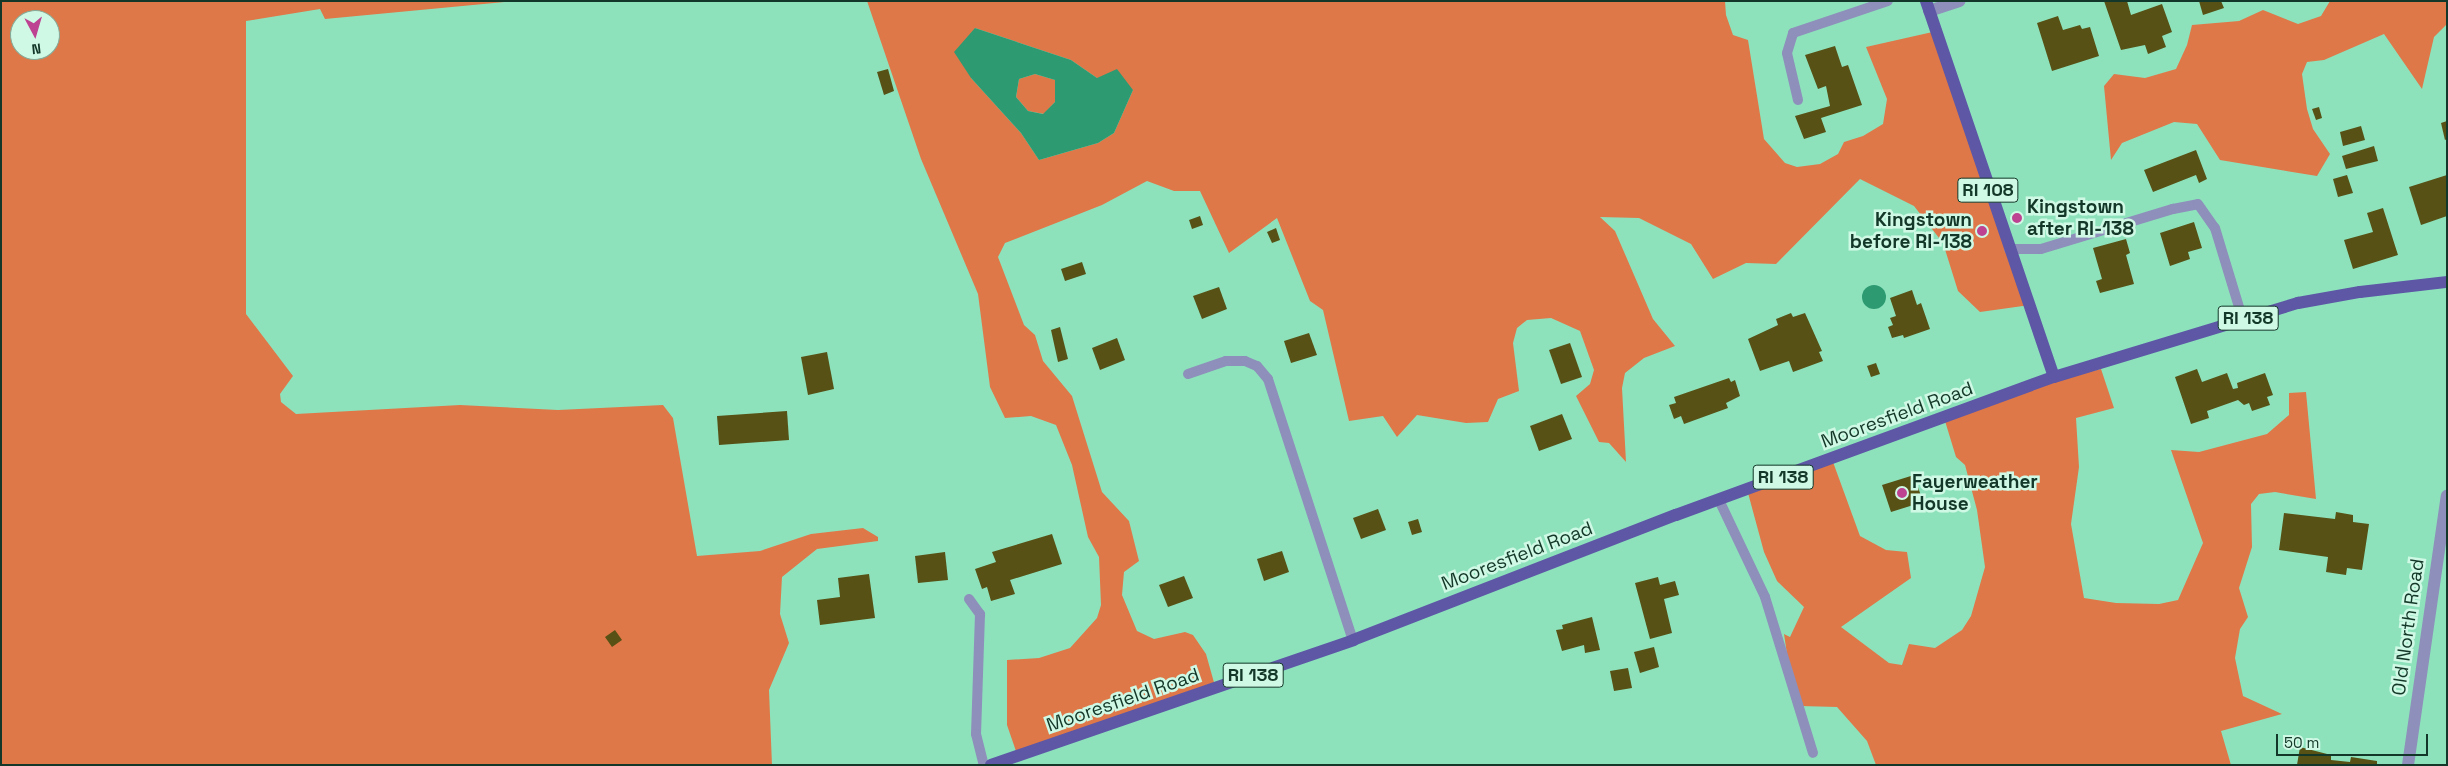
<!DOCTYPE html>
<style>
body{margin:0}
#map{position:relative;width:2448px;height:766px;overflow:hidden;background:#8de2bc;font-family:"Space Grotesk",sans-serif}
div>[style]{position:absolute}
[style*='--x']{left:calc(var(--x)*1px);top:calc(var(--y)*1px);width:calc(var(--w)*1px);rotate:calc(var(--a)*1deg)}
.forest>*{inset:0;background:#df7848}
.water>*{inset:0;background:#2e9a72}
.round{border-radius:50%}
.building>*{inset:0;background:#575115}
.service>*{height:10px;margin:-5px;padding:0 5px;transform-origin:5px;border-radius:5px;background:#8e8fba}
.minor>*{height:12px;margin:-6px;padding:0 6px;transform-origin:6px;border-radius:6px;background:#8e8fba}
.tertiary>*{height:12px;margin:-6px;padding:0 6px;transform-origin:6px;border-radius:6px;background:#8e8fba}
.primary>*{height:12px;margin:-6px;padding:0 6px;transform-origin:6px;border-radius:6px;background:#5d57a6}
.dots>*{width:14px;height:14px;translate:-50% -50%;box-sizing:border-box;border:2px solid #d0f9e5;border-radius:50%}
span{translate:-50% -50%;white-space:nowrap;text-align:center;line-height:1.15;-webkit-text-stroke:5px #d0f9e5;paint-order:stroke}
.shield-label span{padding:1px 4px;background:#d0f9e5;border:1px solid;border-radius:4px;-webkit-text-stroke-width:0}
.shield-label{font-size:18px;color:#133728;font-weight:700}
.poi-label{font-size:19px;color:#133728;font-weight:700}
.left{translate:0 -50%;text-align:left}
.right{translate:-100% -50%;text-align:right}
.street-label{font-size:19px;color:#133728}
.frame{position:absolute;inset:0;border:2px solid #133728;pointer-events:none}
.north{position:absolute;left:10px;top:10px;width:50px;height:50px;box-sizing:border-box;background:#d0f9e5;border:1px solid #84ab99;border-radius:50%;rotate:174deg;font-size:14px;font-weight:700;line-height:20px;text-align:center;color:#133728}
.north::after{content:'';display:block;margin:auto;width:18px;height:22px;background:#bd4292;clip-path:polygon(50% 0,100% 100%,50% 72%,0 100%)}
.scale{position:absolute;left:2276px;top:734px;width:152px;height:22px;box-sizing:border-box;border:2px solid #133728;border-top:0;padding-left:6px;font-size:15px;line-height:18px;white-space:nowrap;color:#133728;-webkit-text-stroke:4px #d0f9e5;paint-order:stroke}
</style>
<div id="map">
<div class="forest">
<div style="clip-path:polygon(evenodd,1px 1px,516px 1px,325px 19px,320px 9px,246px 21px,246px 314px,293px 376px,280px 394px,281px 402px,296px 414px,460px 405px,558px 410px,663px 405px,673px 418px,697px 556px,760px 551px,811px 534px,863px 528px,878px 537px,878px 541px,817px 549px,782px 577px,780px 614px,789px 643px,769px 690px,772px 765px,1px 765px,1px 1px,20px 20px,50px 20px,50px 50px,20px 50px,20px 20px)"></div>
<div style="clip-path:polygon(evenodd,867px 1px,1725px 1px,1726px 15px,1733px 35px,1748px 40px,1764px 139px,1785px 163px,1797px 167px,1820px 164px,1838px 154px,1844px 142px,1863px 136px,1883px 124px,1887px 99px,1866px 47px,1937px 31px,2030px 305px,1980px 312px,1958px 291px,1943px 243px,1914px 206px,1860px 179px,1776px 264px,1746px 263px,1713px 279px,1691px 244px,1639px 218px,1600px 217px,1615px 231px,1653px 319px,1675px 346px,1644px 358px,1625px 373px,1622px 388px,1626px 462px,1609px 443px,1599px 442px,1576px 396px,1590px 384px,1594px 370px,1580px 331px,1551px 318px,1527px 320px,1517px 328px,1513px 343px,1519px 391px,1498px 399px,1488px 422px,1466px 423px,1417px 415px,1397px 437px,1383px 416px,1349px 421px,1323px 310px,1310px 301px,1277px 218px,1229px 253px,1200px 191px,1174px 191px,1147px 181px,1102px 205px,1005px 243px,998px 257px,1024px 325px,1035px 335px,1043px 361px,1072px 396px,1102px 492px,1129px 521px,1139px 561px,1124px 572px,1122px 595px,1137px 631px,1154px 639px,1185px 632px,1193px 635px,1206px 654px,1215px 686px,1018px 757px,1007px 725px,1007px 660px,1039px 658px,1070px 648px,1097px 618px,1101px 605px,1099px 557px,1088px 537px,1072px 465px,1056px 425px,1031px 416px,1005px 418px,990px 387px,978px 294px,921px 159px,867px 1px,975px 28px,1071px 60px,1097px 78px,1133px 90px,1114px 133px,1098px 143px,1039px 160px,1021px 133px,971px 78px,975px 28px)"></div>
<div style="clip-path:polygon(2330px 1px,2447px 1px,2447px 24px,2434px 37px,2422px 89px,2384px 34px,2324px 60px,2307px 62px,2302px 74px,2307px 109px,2313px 129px,2330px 154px,2317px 176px,2220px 160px,2197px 124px,2174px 122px,2122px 143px,2111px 160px,2104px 86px,2114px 74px,2145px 78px,2176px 69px,2187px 45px,2192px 25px,2239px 21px,2263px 10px,2298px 24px,2321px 16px)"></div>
<div style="clip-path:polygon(1035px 74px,1055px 80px,1055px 102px,1044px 114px,1028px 111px,1016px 97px,1019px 79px)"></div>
<div style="clip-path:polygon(2101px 369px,2114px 408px,2076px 418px,2079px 467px,2071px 524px,2084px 598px,2116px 603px,2159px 604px,2178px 600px,2203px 543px,2171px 450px,2199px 452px,2267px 434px,2289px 415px,2289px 393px,2306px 392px,2316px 499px,2275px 492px,2259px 494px,2251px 504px,2252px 547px,2239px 588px,2248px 617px,2240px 629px,2235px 658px,2243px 696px,2282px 714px,2221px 731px,2231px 765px,1876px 765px,1867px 741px,1837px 707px,1800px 706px,1792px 688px,1784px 634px,1790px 637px,1804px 607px,1777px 581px,1764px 552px,1748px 493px,1833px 462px,1860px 536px,1886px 550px,1907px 552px,1911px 578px,1841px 627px,1889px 663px,1902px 665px,1909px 644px,1935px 648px,1962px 630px,1971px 616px,1985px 567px,1977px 510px,1965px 465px,1956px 457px,1945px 421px,2051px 381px)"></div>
</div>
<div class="water">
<div style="clip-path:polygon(evenodd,975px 28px,1071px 60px,1097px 78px,1117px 69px,1133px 90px,1114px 133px,1098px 143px,1039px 160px,1021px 133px,971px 78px,954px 52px,975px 28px,1035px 74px,1055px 80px,1055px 102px,1043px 114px,1028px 111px,1016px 97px,1019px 79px,1035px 74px)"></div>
<div class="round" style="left:1862px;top:285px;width:24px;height:24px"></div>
</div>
<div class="building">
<div style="clip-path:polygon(2104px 1px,2127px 1px,2131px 15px,2162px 4px,2172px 32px,2162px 36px,2166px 47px,2148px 54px,2145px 45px,2121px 50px)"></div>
<div style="clip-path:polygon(2199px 1px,2221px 1px,2224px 8px,2203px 15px)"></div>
<div style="clip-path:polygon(2058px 16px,2063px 30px,2080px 25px,2082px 29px,2090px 27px,2099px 56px,2052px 71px,2037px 23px)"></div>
<div style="clip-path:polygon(1835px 46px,1842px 67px,1848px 65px,1862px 105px,1821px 118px,1826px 132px,1804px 139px,1795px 116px,1830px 106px,1826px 86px,1818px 89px,1805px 55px)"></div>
<div style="clip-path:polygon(888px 69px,894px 91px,884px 95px,877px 72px)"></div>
<div style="clip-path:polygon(2319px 107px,2322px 118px,2316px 120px,2312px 109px)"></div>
<div style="clip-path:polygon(2447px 121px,2447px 139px,2445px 140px,2441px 123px)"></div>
<div style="clip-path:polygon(2361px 126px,2365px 140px,2343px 146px,2340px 132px)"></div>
<div style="clip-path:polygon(2374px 146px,2378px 161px,2346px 169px,2342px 156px)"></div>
<div style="clip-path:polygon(2196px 150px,2207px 179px,2199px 183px,2196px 175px,2153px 192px,2144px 170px)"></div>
<div style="clip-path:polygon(2347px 175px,2353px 193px,2338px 197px,2333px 179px)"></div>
<div style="clip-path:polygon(2447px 175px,2447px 216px,2421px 225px,2409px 187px)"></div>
<div style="clip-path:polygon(2383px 208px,2398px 255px,2353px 269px,2344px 240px,2373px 232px,2367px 213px)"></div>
<div style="clip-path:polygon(1200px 216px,1203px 225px,1192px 229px,1189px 220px)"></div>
<div style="clip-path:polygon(2194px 222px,2202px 248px,2188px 252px,2190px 259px,2170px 266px,2160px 233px)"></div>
<div style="clip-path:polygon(1276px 228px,1280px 240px,1272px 243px,1267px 232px)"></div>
<div style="clip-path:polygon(2126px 239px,2130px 253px,2126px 255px,2134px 284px,2100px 293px,2096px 281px,2102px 279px,2093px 248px)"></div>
<div style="clip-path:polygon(1082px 262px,1086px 274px,1065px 281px,1061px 269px)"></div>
<div style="clip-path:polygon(1219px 287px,1227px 309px,1202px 319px,1193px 296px)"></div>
<div style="clip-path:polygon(1912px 290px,1917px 305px,1921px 303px,1930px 329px,1904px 338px,1903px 335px,1892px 338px,1888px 327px,1893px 325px,1890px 318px,1896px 316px,1890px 298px)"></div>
<div style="clip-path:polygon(1791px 313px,1793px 317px,1805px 313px,1822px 351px,1819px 352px,1823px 361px,1793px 372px,1789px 361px,1760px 371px,1748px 339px,1778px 325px,1776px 319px)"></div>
<div style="clip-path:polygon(1060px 327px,1068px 359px,1058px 362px,1051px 330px)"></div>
<div style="clip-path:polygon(1309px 333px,1317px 355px,1291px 363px,1284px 341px)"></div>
<div style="clip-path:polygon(1117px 338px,1125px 360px,1100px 370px,1092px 348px)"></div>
<div style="clip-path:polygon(1570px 343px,1582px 377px,1561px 384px,1549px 350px)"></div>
<div style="clip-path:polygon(827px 352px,834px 389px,808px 395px,801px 357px)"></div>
<div style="clip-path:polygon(1876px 363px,1880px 374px,1871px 377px,1867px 366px)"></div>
<div style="clip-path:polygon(2197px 369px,2202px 382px,2227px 373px,2233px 389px,2238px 388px,2237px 383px,2265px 373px,2273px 395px,2267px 397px,2270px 405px,2252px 411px,2249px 403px,2244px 405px,2238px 400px,2207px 411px,2209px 418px,2191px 424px,2175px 377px)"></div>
<div style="clip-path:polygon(1729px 378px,1731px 382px,1735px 380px,1740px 396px,1726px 403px,1728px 408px,1684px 424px,1681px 416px,1674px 419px,1669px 405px,1676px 403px,1674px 397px)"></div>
<div style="clip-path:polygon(787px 411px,789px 440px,719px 445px,717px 416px)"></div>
<div style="clip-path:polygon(1562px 414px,1572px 439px,1539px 451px,1530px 426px)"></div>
<div style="clip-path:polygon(1914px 475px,1923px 502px,1891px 512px,1882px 485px)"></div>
<div style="clip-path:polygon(1378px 509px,1386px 530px,1361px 539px,1353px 518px)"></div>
<div style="clip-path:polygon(2336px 512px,2353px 515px,2353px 522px,2369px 524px,2362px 570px,2347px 568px,2346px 575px,2326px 572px,2328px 557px,2279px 550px,2284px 513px,2335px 519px)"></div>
<div style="clip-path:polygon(1418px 519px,1422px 532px,1412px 535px,1408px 522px)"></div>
<div style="clip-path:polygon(1052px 534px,1062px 564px,1010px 580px,1015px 594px,991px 601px,987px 587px,982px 589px,975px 569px,996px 562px,992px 552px)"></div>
<div style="clip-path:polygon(1282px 551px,1289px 572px,1264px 581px,1257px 559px)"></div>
<div style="clip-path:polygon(945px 552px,948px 580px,918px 583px,915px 556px)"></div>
<div style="clip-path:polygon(869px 574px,875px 618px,820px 625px,817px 600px,840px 597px,838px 578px)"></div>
<div style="clip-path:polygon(1184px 576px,1193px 598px,1168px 607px,1159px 585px)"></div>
<div style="clip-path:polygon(1658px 577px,1660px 585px,1675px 581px,1679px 595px,1664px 599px,1672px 633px,1650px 639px,1635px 583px)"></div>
<div style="clip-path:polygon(1592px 617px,1600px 650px,1585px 653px,1584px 645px,1562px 651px,1556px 630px,1563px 629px,1562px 625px)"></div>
<div style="clip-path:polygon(615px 630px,622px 640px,612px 647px,605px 637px)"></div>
<div style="clip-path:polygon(1654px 647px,1659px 667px,1640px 673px,1634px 652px)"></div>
<div style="clip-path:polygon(1628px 668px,1632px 688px,1614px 691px,1610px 671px)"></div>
<div style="clip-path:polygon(2300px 747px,2331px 755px,2331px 760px,2350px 762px,2351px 757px,2377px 761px,2377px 765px,2297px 765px)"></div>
</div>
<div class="service">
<div style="--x:1798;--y:100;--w:48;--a:-103.2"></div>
<div style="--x:1787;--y:53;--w:21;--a:-73"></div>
<div style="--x:1793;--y:33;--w:100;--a:-18.6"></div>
<div style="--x:2009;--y:249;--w:32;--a:0"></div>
<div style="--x:2041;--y:249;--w:138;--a:-16.9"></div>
<div style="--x:2173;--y:209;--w:25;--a:-11"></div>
<div style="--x:2198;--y:204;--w:29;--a:55"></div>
<div style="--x:2215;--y:228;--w:96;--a:73.1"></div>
<div style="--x:1188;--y:374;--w:40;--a:-18.9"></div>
<div style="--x:1226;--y:361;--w:19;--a:0"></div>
<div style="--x:1245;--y:361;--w:13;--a:23"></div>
<div style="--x:1257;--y:366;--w:17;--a:50"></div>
<div style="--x:1268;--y:379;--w:274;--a:72"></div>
<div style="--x:1719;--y:500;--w:107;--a:64.6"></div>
<div style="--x:1765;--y:597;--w:163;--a:72.9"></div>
<div style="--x:969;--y:599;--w:19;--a:54"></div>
<div style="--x:980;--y:614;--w:120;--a:91.9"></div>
<div style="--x:976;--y:734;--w:32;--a:76"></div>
</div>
<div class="minor">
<div style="--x:1929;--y:11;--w:32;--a:-18"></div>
</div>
<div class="tertiary">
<div style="--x:2408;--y:765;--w:272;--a:-81.8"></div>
</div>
<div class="primary">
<div style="--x:1926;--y:1;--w:397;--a:71.2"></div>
<div style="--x:991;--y:765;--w:383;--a:-19"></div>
<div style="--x:1353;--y:640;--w:346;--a:-21.2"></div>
<div style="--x:1676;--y:515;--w:402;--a:-20.1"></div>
<div style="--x:2054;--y:377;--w:255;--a:-16.9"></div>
<div style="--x:2298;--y:303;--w:63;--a:-10.1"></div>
<div style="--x:2360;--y:292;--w:88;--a:-6.6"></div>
</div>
<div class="dots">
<div style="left:2017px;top:218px;background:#bd4292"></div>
<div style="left:1982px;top:231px;background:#bd4292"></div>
<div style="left:1902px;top:493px;background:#bd4292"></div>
</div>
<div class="shield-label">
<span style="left:1988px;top:190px">RI 108</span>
<span style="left:2248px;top:318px">RI 138</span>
<span style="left:1783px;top:477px">RI 138</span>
<span style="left:1253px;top:675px">RI 138</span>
</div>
<div class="poi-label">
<span class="left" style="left:2027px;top:218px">Kingstown<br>after RI-138</span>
<span class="right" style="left:1972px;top:231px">Kingstown<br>before RI-138</span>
<span class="left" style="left:1912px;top:493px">Fayerweather<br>House</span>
</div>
<div class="street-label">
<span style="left:1897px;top:415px;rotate:-20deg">Mooresfield Road</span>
<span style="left:1517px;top:556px;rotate:-21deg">Mooresfield Road</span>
<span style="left:2408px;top:627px;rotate:-82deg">Old North Road</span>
<span style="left:1123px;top:700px;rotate:-19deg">Mooresfield Road</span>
</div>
<div class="frame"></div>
<div class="north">N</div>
<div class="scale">50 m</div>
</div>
